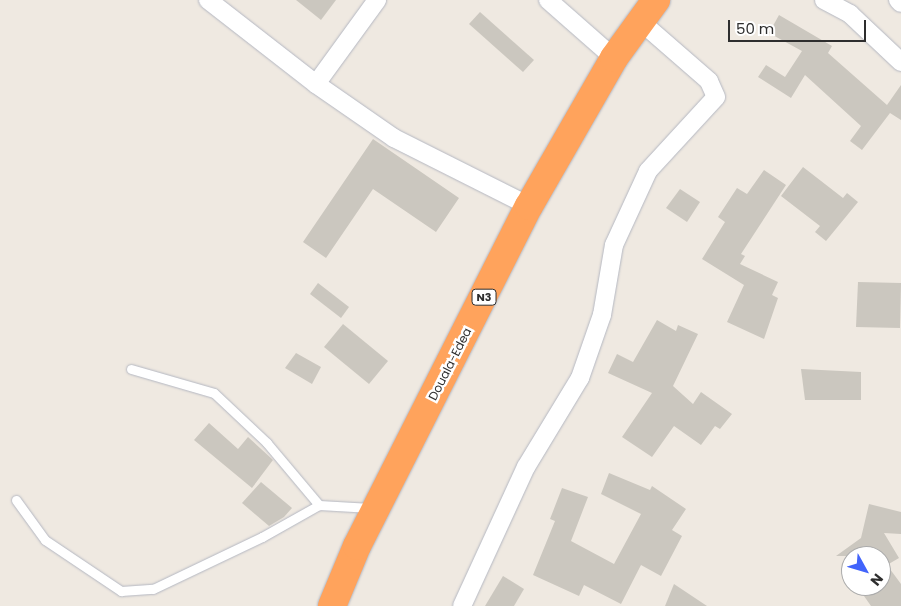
<!DOCTYPE html>
<style>
body{margin:0}
#map{position:relative;width:901px;height:606px;overflow:hidden;background:#efe9e1;font-family:Poppins,sans-serif}
div>[style]{position:absolute}
[style*='--x']{left:calc(var(--x)*1px);top:calc(var(--y)*1px);width:calc(var(--w)*1px);rotate:calc(var(--a)*1deg)}
.building>*{inset:0;background:#cbc7bf}
.roads{filter:drop-shadow(0 0 1px #b4b7c1) drop-shadow(0 0 1px #b4b7c1)}
.lane>*{height:9px;margin:-4.5px;padding:0 4.5px;transform-origin:4.5px;border-radius:4.5px;background:#fff}
.street>*{height:18px;margin:-9px;padding:0 9px;transform-origin:9px;border-radius:9px;background:#fff}
.highway>*{height:28px;margin:-14px;padding:0 14px;transform-origin:14px;border-radius:14px;background:#ffa35c}
span{translate:-50% -50%;white-space:nowrap;text-align:center;line-height:1.15;-webkit-text-stroke:5px #fff;paint-order:stroke}
.shield-label span{padding:1px 4px;background:#fff;border:1px solid;border-radius:4px;-webkit-text-stroke-width:0}
.shield-label{font-size:11px;color:#2e2e2e;font-weight:700}
.street-label{font-size:12px;color:#2e2e2e}
.north{position:absolute;left:841px;top:546px;width:50px;height:50px;box-sizing:border-box;background:#fff;border:1px solid #ababab;border-radius:50%;rotate:129deg;font-size:14px;font-weight:700;line-height:20px;text-align:center;color:#2e2e2e}
.north::after{content:'';display:block;margin:auto;width:18px;height:22px;background:#4264fb;clip-path:polygon(50% 0,100% 100%,50% 72%,0 100%)}
.scale{position:absolute;left:728px;top:20px;width:138px;height:22px;box-sizing:border-box;border:2px solid #2e2e2e;border-top:0;padding-left:6px;font-size:15px;line-height:18px;white-space:nowrap;color:#2e2e2e;-webkit-text-stroke:4px #fff;paint-order:stroke}
</style>
<div id="map">
<div class="building">
<div style="clip-path:polygon(296px 0,336px 0,321px 20px)"></div>
<div style="clip-path:polygon(480px 12px,534px 60px,523px 72px,469px 24px)"></div>
<div style="clip-path:polygon(779px 15px,832px 46px,828px 53px,887px 105px,901px 85px,901px 120px,890px 113px,862px 150px,850px 141px,861px 126px,805px 75px,791px 98px,758px 77px,766px 65px,785px 77px,802px 51px,769px 33px)"></div>
<div style="clip-path:polygon(373px 139px,459px 198px,436px 232px,373px 189px,326px 258px,303px 242px)"></div>
<div style="clip-path:polygon(803px 167px,843px 198px,847px 193px,858px 202px,826px 241px,815px 232px,820px 226px,781px 196px)"></div>
<div style="clip-path:polygon(764px 170px,786px 185px,741px 254px,745px 256px,740px 264px,778px 282px,772px 295px,778px 298px,764px 339px,727px 322px,744px 285px,702px 259px,725px 222px,718px 217px,737px 188px,747px 194px)"></div>
<div style="clip-path:polygon(680px 189px,700px 202px,687px 222px,666px 208px)"></div>
<div style="clip-path:polygon(858px 282px,901px 283px,900px 328px,856px 327px)"></div>
<div style="clip-path:polygon(318px 283px,349px 307px,341px 318px,310px 294px)"></div>
<div style="clip-path:polygon(657px 320px,676px 331px,678px 325px,698px 334px,673px 386px,693px 404px,701px 392px,732px 414px,720px 429px,715px 426px,701px 445px,674px 426px,652px 457px,622px 437px,652px 393px,608px 373px,617px 354px,633px 362px)"></div>
<div style="clip-path:polygon(343px 324px,388px 361px,369px 384px,324px 347px)"></div>
<div style="clip-path:polygon(296px 353px,321px 367px,312px 384px,285px 368px)"></div>
<div style="clip-path:polygon(801px 369px,861px 372px,861px 400px,805px 400px)"></div>
<div style="clip-path:polygon(209px 423px,238px 449px,248px 437px,273px 460px,252px 488px,194px 440px)"></div>
<div style="clip-path:polygon(609px 473px,650px 490px,652px 486px,686px 509px,672px 530px,682px 536px,661px 576px,641px 565px,621px 604px,584px 585px,579px 596px,533px 575px,555px 521px,550px 519px,562px 488px,588px 497px,571px 541px,614px 564px,641px 514px,601px 494px)"></div>
<div style="clip-path:polygon(261px 482px,292px 508px,284px 517px,269px 526px,242px 503px)"></div>
<div style="clip-path:polygon(869px 504px,901px 512px,901px 534px,884px 533px,899px 558px,887px 565px,901px 584px,901px 606px,871px 606px,857px 586px,881px 586px,881px 556px,836px 556px,861px 538px)"></div>
<div style="clip-path:polygon(503px 576px,524px 589px,514px 606px,485px 606px)"></div>
<div style="clip-path:polygon(674px 584px,707px 606px,665px 606px)"></div>
</div>
<div class="roads">
<div class="lane">
<div style="--x:131;--y:369;--w:86;--a:16.1"></div>
<div style="--x:214;--y:393;--w:73;--a:43.3"></div>
<div style="--x:267;--y:443;--w:81;--a:50"></div>
<div style="--x:16;--y:500;--w:49;--a:54.1"></div>
<div style="--x:45;--y:540;--w:92;--a:33.9"></div>
<div style="--x:121;--y:591;--w:32;--a:-4"></div>
<div style="--x:153;--y:589;--w:121;--a:-25.5"></div>
<div style="--x:262;--y:537;--w:65;--a:-29.3"></div>
<div style="--x:319;--y:505;--w:52;--a:3.3"></div>
</div>
<div class="street">
<div style="--x:208;--y:0;--w:137;--a:37.9"></div>
<div style="--x:316;--y:84;--w:95;--a:34.7"></div>
<div style="--x:394;--y:138;--w:151;--a:26.7"></div>
<div style="--x:548;--y:0;--w:88;--a:41.3"></div>
<div style="--x:824;--y:0;--w:30;--a:28"></div>
<div style="--x:850;--y:14;--w:70;--a:43.3"></div>
<div style="--x:898;--y:0;--w:4;--a:45"></div>
<div style="--x:316;--y:84;--w:104;--a:-54"></div>
<div style="--x:462;--y:606;--w:153;--a:-65.3"></div>
<div style="--x:526;--y:467;--w:104;--a:-58.8"></div>
<div style="--x:580;--y:378;--w:67;--a:-70.8"></div>
<div style="--x:602;--y:315;--w:71;--a:-80.3"></div>
<div style="--x:614;--y:245;--w:81;--a:-65.3"></div>
<div style="--x:648;--y:171;--w:100;--a:-47.4"></div>
<div style="--x:716;--y:97;--w:17;--a:-114"></div>
<div style="--x:709;--y:81;--w:91;--a:-139"></div>
</div>
<div class="highway">
<div style="--x:332;--y:606;--w:65;--a:-67.4"></div>
<div style="--x:357;--y:546;--w:381;--a:-63.2"></div>
<div style="--x:529;--y:206;--w:171;--a:-60.1"></div>
<div style="--x:614;--y:58;--w:72;--a:-54.1"></div>
</div>
</div>
<div class="shield-label">
<span style="left:484px;top:297px">N3</span>
</div>
<div class="street-label">
<span style="left:450px;top:364px;rotate:-63deg">Douala-Edea</span>
</div>
<div class="north">N</div>
<div class="scale">50 m</div>
</div>
